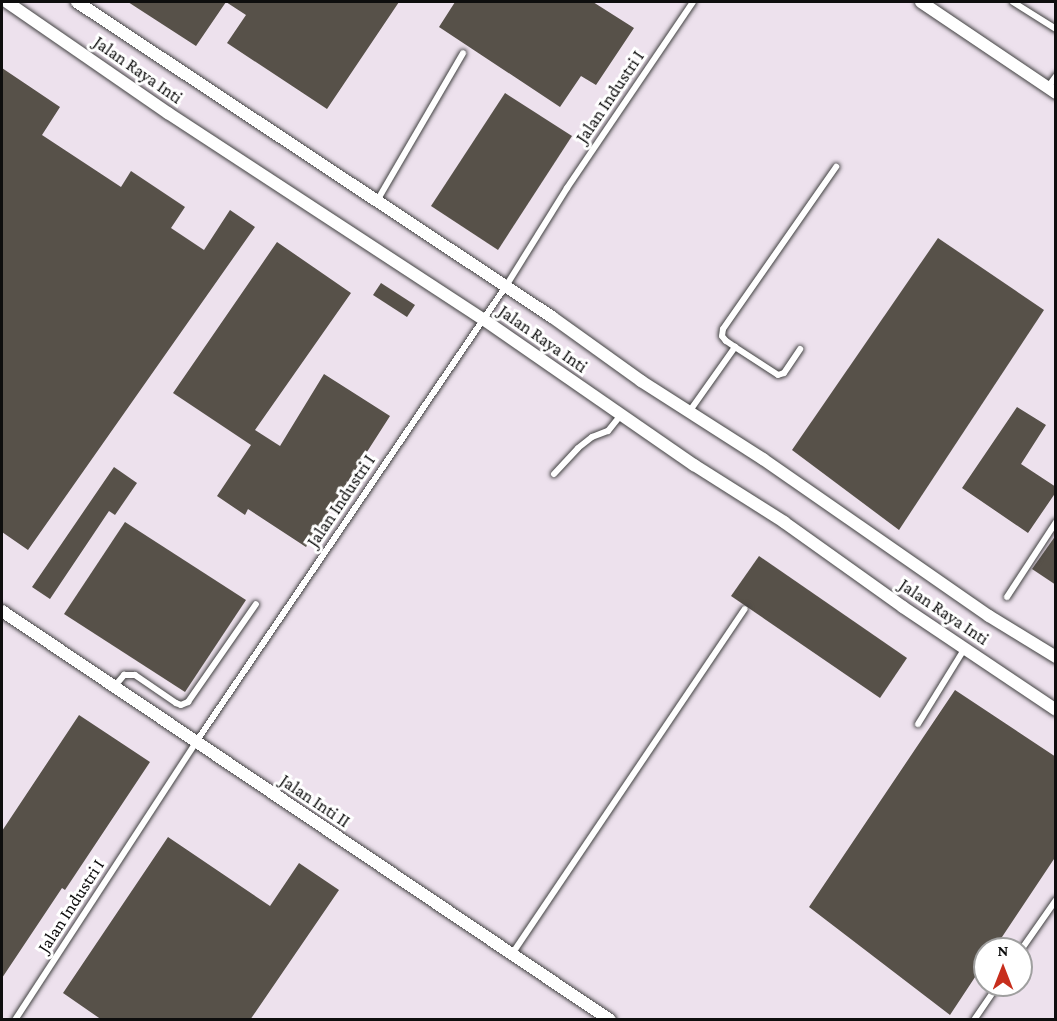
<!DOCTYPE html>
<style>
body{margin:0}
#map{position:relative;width:1057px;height:1021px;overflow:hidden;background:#fffeee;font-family:"Crimson Pro",serif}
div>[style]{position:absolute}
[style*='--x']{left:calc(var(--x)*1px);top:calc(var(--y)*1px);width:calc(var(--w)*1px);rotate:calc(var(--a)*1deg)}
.industrial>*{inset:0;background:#ede1ed}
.building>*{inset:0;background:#575149}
.roads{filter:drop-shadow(0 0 2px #414141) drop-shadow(0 0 2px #414141)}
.service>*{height:6px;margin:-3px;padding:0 3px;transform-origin:3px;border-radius:3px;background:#fff}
.minor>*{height:12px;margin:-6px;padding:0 6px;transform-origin:6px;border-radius:6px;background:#fff}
span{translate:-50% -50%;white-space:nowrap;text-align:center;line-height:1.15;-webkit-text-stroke:6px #fff;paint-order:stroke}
.street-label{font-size:18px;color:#0e0e0e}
.frame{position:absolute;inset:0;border:3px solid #0e0e0e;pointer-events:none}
.north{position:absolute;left:973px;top:937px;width:60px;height:60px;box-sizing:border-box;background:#fff;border:2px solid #9f9f9f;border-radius:50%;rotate:0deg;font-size:16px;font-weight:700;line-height:24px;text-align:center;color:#0e0e0e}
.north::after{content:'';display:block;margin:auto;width:21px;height:27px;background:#c72e1d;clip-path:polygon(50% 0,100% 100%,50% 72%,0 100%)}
</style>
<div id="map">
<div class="industrial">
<div style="clip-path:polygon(evenodd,2px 2px,1055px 2px,1055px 1019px,2px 1020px,2px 2px,985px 949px,1021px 949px,1021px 985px,985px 985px,985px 949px)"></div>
</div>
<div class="building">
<div style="clip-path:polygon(128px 2px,399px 2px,327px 109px,227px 43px,246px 15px,226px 2px,196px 46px)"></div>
<div style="clip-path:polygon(455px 2px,593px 2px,634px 28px,596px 85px,581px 76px,560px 107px,439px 27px)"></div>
<div style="clip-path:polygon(2px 68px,60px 107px,42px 135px,121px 187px,131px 171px,185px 207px,171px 228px,204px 250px,230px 210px,255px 227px,28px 550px,2px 532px)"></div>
<div style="clip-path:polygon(505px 93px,572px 136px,498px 250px,431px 206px)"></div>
<div style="clip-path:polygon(938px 238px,1044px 310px,899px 530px,792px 450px)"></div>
<div style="clip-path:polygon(277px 242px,351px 293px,255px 430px,280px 446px,324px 374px,390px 416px,306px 547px,248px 509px,245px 515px,217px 496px,251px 445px,173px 393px)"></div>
<div style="clip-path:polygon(381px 283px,415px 305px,407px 317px,373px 295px)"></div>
<div style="clip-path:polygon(1017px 407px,1046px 425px,1021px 464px,1056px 487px,1056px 492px,1028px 533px,962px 488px)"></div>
<div style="clip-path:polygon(114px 467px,137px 483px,115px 515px,109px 511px,50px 599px,32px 587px)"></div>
<div style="clip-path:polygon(125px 522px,246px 600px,185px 692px,64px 614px)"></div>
<div style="clip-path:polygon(1056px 535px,1056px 585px,1032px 569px)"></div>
<div style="clip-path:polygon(759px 556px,907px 658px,880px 698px,731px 596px)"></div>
<div style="clip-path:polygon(955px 690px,1056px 757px,1056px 856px,994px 949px,985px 949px,985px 962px,950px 1015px,809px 907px)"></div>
<div style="clip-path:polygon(79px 715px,150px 762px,65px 890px,62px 888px,2px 978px,2px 831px)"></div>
<div style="clip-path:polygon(168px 837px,270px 906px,299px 863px,339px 890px,250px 1020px,102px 1020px,63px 993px)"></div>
</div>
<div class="roads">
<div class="service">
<div style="--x:1013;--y:2;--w:51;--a:32.1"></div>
<div style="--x:1048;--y:87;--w:14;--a:-54"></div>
<div style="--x:377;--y:201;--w:171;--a:-59.8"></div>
<div style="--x:735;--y:347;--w:11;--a:-146"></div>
<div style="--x:726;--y:341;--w:6;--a:-129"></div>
<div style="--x:722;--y:336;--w:7;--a:-82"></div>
<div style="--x:723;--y:329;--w:198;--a:-55.1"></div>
<div style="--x:689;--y:412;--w:80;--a:-54.7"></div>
<div style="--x:735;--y:347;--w:51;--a:33.1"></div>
<div style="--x:778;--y:375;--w:6;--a:-18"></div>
<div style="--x:784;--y:373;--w:29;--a:-56"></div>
<div style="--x:554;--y:474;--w:35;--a:-47"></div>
<div style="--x:578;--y:448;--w:18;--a:-38"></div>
<div style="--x:592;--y:437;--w:17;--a:-21"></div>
<div style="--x:608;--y:431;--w:21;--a:-51"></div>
<div style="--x:1007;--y:597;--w:90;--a:-56.8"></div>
<div style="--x:114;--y:687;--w:16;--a:-50"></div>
<div style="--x:124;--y:675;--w:11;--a:0"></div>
<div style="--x:135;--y:675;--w:50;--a:34.3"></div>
<div style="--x:176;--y:703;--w:5;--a:22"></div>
<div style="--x:181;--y:705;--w:8;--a:-23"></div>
<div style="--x:188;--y:702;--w:119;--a:-55.2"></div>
<div style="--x:918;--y:724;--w:89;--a:-58.3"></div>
<div style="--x:1021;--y:950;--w:61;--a:-55"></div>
<div style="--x:512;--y:954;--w:416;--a:-56"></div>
<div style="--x:15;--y:1020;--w:332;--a:-56.9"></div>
<div style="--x:196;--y:742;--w:551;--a:-55.79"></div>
<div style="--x:506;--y:286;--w:115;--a:-58.1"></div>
<div style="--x:567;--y:188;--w:225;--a:-55.9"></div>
<div style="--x:974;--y:1020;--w:42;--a:-55.6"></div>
</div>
<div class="minor">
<div style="--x:7;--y:2;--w:196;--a:34.6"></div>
<div style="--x:168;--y:113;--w:376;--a:33.2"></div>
<div style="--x:483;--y:319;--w:257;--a:34.7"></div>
<div style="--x:694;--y:465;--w:107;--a:32.3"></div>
<div style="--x:784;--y:522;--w:146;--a:35.5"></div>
<div style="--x:903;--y:607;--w:184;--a:33.9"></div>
<div style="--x:77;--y:2;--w:570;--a:33.55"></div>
<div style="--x:552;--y:317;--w:110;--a:35.7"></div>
<div style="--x:641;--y:381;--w:145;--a:32.6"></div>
<div style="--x:763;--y:459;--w:275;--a:34.8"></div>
<div style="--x:989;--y:616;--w:79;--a:31.5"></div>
<div style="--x:921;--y:2;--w:163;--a:34"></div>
<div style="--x:2;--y:611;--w:733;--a:33.93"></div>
</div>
</div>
<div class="street-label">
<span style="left:138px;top:70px;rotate:35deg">Jalan Raya Inti</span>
<span style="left:610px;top:97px;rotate:-56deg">Jalan Industri I</span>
<span style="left:543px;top:339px;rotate:35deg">Jalan Raya Inti</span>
<span style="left:341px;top:501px;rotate:-56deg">Jalan Industri I</span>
<span style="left:944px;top:612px;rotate:34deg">Jalan Raya Inti</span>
<span style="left:315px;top:801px;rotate:34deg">Jalan Inti II</span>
<span style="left:71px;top:906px;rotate:-57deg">Jalan Industri I</span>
</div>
<div class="frame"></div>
<div class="north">N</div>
</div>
